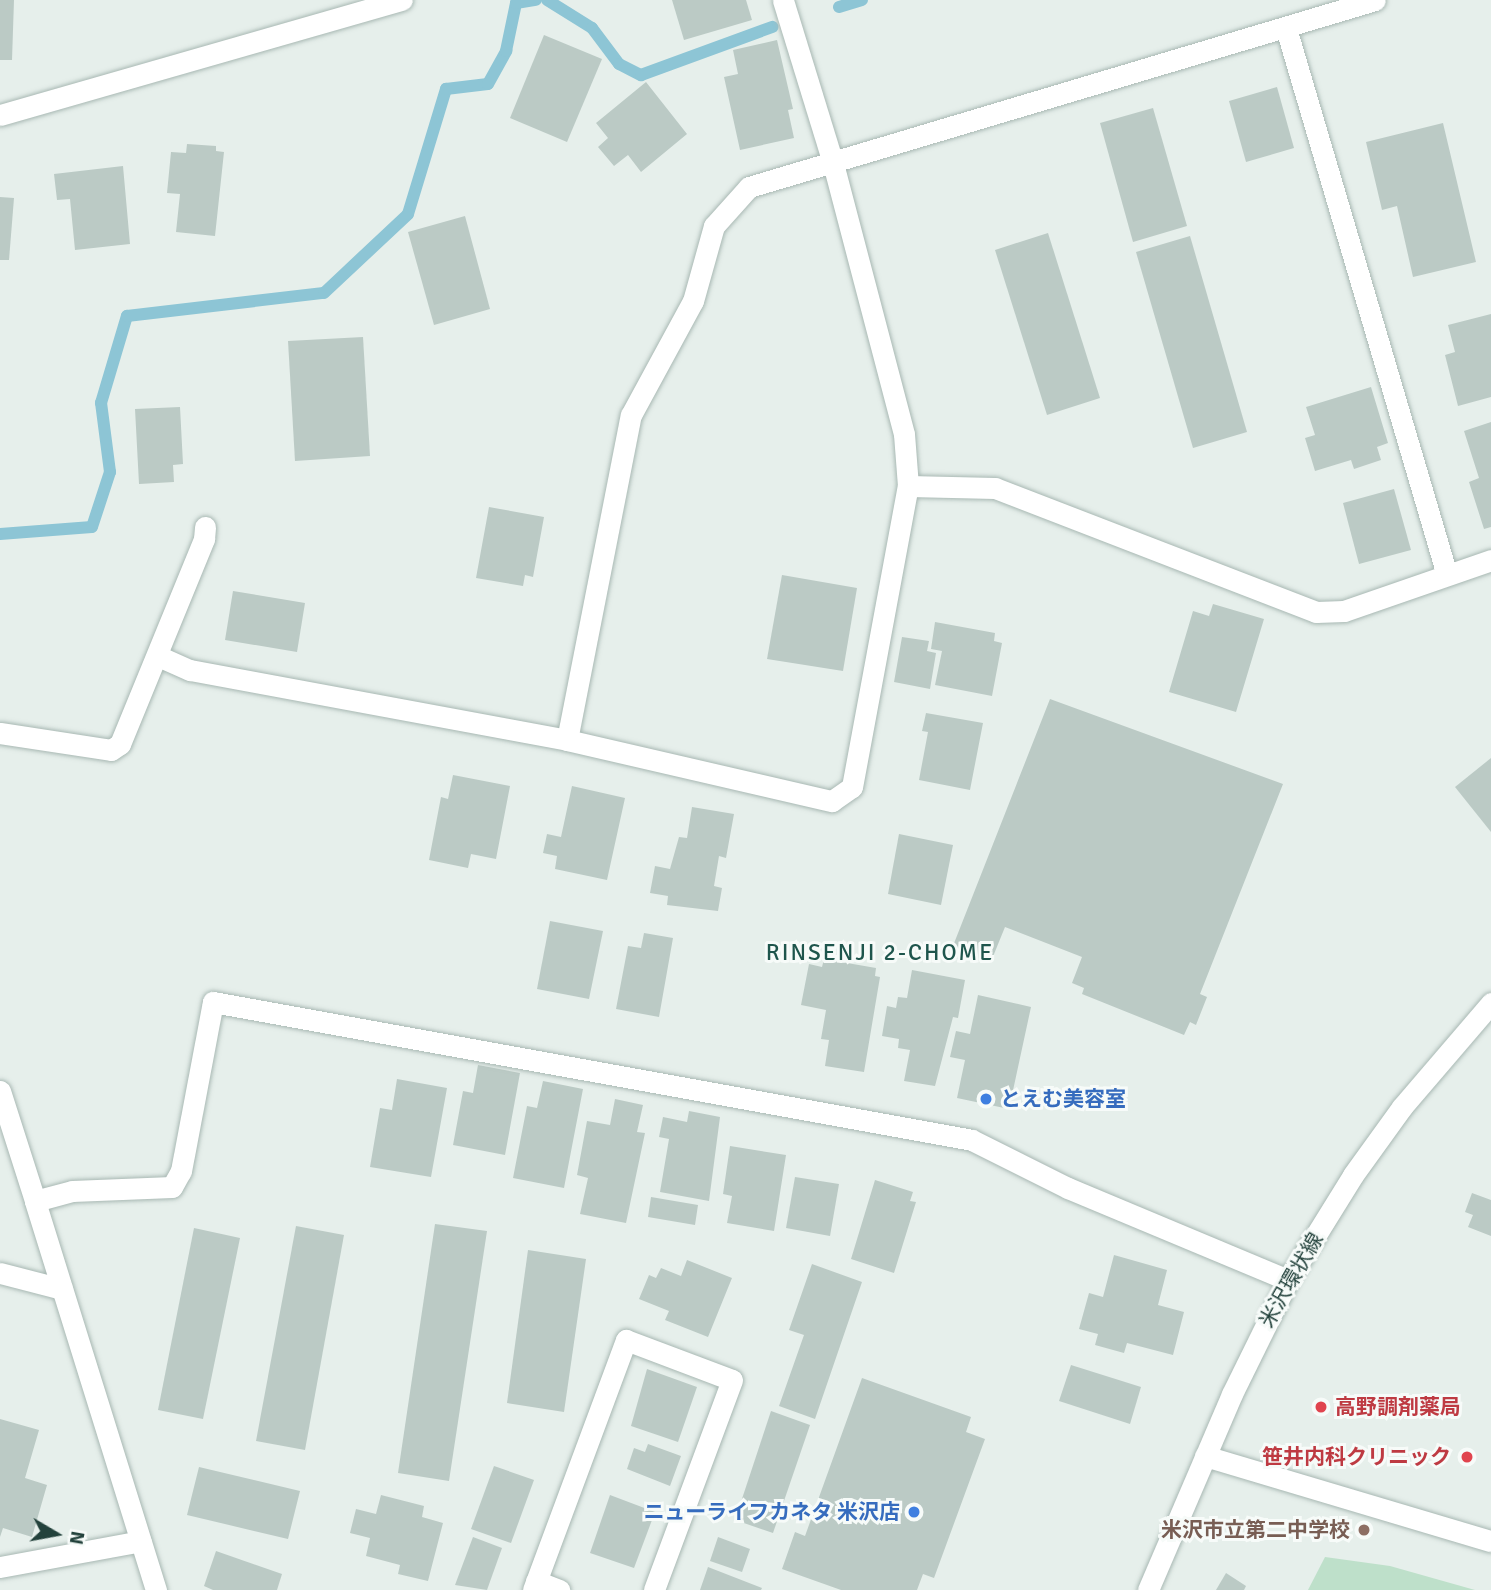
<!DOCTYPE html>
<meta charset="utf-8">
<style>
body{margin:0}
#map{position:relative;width:1491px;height:1590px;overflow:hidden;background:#e6efeb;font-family:Signika,"Noto Sans JP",sans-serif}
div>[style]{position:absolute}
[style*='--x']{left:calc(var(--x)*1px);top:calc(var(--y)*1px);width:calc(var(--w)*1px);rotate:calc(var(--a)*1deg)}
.green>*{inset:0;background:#bee0ca}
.stream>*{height:12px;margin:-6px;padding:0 6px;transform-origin:6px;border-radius:6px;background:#8dc5d5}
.building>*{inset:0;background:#bbcac5}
.roads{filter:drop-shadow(0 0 2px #a8b8b3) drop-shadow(0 0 2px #a8b8b3)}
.street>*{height:21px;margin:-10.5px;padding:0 10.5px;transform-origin:10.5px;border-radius:10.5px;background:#fff}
.secondary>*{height:21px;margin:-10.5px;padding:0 10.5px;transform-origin:10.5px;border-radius:10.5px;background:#fff}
.dots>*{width:19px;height:19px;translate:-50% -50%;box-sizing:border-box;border:4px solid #f7fbf9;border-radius:50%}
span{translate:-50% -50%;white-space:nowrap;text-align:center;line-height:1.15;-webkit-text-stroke:6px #f7fbf9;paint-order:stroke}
.shop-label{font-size:21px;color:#366cbe;font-weight:700}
.left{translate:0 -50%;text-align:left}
.right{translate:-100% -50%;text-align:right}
.street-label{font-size:21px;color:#23423c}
.health-label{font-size:21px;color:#be3a42;font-weight:700}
.education-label{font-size:21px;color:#785e54;font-weight:700}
.neighbourhood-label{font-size:23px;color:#1e554c;letter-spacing:2px}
.north{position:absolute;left:21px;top:1499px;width:70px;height:70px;-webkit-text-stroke:5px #f7fbf9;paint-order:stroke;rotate:100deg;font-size:19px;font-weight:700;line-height:28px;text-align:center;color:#23423c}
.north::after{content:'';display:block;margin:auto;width:24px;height:32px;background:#23423c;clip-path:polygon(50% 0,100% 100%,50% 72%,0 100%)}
</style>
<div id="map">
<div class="green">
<div style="clip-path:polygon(1325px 1557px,1390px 1566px,1475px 1590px,1308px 1590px)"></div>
</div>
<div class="stream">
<div style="--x:547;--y:0;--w:53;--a:31.9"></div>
<div style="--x:592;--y:28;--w:45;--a:53.1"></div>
<div style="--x:619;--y:64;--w:25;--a:27"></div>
<div style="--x:641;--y:75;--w:140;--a:-20.1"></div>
<div style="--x:839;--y:7;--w:24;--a:-17"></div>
<div style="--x:0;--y:534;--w:92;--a:-4.4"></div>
<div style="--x:92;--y:527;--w:58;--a:-71.9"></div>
<div style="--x:110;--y:472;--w:70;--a:-97.4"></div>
<div style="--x:101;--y:403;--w:91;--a:-73.4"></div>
<div style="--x:127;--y:316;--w:198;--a:-6.7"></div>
<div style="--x:324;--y:293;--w:115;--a:-43.2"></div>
<div style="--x:408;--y:214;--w:131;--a:-73.1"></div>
<div style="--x:446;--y:89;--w:42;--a:-6.8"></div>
<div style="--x:488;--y:84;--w:38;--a:-61"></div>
<div style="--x:506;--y:51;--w:49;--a:-78.2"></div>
<div style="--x:516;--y:3;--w:20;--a:-9"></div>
</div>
<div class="building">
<div style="clip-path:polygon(0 0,14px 0,12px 60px,0 60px)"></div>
<div style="clip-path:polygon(672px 0,746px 0,752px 20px,684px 40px)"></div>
<div style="clip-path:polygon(544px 35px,602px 59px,567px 142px,510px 118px)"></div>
<div style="clip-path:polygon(777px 40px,793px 109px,788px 110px,794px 138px,740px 150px,724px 77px,738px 74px,733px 50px)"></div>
<div style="clip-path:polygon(646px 82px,687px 134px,641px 172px,628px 155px,614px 166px,598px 147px,608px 138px,596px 123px)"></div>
<div style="clip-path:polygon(1277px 87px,1294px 148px,1246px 162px,1229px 101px)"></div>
<div style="clip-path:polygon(1153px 108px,1187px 226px,1133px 242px,1100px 123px)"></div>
<div style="clip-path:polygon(1443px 123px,1476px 262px,1413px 277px,1397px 206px,1382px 210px,1366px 142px)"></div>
<div style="clip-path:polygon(187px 144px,216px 146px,216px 151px,224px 152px,215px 236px,176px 232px,180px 194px,167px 193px,171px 152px,186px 153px)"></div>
<div style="clip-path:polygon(123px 166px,130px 244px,75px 250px,70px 199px,57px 200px,54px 174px)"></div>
<div style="clip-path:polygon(0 197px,14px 198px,9px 260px,0 260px)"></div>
<div style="clip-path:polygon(465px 216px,490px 309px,434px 325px,408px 232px)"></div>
<div style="clip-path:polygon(1048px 233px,1100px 398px,1047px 415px,995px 250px)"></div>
<div style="clip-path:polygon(1190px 236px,1247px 432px,1193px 448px,1136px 252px)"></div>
<div style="clip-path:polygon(1491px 314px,1491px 397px,1458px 406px,1445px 355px,1455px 352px,1448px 325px)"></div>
<div style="clip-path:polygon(363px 337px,370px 456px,295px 461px,288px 341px)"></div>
<div style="clip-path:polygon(1371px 387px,1388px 443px,1377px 447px,1381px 460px,1354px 469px,1351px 460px,1315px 471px,1305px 438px,1315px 435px,1306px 407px)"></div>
<div style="clip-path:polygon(180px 407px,183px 464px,173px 465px,174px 482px,139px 484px,135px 409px)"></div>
<div style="clip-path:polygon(1491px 422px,1491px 527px,1484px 529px,1469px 482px,1479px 478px,1464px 431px)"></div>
<div style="clip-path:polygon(1394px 489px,1411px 550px,1359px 564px,1343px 503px)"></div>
<div style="clip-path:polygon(489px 507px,544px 517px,533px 577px,525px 575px,523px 586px,476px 578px)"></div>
<div style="clip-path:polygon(782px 575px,857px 588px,843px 671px,767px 659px)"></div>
<div style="clip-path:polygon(233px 591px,305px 603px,297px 652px,225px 640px)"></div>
<div style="clip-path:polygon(1213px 604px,1264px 619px,1236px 712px,1169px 692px,1193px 611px,1209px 616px)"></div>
<div style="clip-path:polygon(935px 622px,995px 633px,994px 641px,1002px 643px,992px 696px,935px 685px,942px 651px,931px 649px)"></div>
<div style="clip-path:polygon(902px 637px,929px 641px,927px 651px,936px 653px,930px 689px,894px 682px)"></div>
<div style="clip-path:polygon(1050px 699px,1283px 784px,1200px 994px,1207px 997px,1196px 1025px,1190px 1022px,1184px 1035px,1082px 994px,1084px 988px,1072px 983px,1082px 957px,1005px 927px,992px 959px,980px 954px,978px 961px,967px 957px,964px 962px,949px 956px)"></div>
<div style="clip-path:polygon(926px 713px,983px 723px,970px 790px,919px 780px,928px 732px,922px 731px)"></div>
<div style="clip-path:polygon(1491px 758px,1491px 832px,1455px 787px)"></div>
<div style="clip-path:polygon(453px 775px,510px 786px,496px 859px,471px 854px,468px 868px,429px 860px,441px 797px,448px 799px)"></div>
<div style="clip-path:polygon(572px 786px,625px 798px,607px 880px,555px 869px,557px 856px,543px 853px,547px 834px,561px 837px)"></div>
<div style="clip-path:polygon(692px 807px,734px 814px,726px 858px,719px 856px,714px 886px,722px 888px,718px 911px,667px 905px,668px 896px,650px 893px,655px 866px,670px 869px,679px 837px,687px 838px)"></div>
<div style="clip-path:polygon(899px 834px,953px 845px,941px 905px,888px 894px)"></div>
<div style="clip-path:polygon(550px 921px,603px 931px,589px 999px,537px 989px)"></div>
<div style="clip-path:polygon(644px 933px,673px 938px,659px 1017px,616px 1009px,628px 946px,641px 948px)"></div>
<div style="clip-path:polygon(824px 959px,876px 968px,875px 976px,880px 977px,864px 1072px,825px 1066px,829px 1040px,821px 1039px,826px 1010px,801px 1005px,809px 964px,822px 967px)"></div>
<div style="clip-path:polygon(912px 970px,965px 980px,958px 1018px,953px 1017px,935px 1086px,904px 1081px,910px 1050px,898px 1048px,899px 1039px,882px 1036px,887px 1006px,896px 1008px,898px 997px,907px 998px)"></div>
<div style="clip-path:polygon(978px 995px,1031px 1007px,1009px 1109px,957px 1098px,965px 1060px,950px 1057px,956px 1031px,970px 1034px)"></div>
<div style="clip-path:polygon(478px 1065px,520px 1073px,505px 1155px,453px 1145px,463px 1091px,473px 1093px)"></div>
<div style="clip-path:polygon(397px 1079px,447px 1088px,431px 1177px,370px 1167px,380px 1108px,392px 1110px)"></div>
<div style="clip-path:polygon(543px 1081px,583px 1089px,564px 1188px,513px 1178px,527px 1106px,537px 1108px)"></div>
<div style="clip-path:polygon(615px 1099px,643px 1105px,637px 1132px,645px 1133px,626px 1223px,580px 1214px,588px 1178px,577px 1175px,587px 1121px,610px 1125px)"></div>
<div style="clip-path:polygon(689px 1111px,720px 1117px,709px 1201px,660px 1192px,669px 1139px,659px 1137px,663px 1117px,687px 1122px)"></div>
<div style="clip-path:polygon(730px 1146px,786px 1155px,774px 1231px,727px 1223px,732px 1196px,723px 1194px)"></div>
<div style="clip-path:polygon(795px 1177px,839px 1184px,830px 1236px,786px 1228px)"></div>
<div style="clip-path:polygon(875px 1180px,913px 1192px,910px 1201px,916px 1202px,894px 1273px,851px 1259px)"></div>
<div style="clip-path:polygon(1472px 1193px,1491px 1200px,1491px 1236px,1468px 1227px,1473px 1215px,1465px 1212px)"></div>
<div style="clip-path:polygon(651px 1197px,698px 1205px,695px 1225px,648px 1217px)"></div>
<div style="clip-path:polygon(435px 1224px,487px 1231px,449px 1481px,398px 1473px)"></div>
<div style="clip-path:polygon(296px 1226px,344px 1235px,305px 1450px,256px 1441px)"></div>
<div style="clip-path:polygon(194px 1228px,240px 1238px,203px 1419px,158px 1410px)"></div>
<div style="clip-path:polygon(528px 1250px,586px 1259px,564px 1412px,507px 1403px)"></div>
<div style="clip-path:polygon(1114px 1255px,1167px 1270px,1158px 1305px,1184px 1312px,1173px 1355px,1127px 1343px,1124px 1353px,1095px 1345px,1098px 1334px,1079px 1329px,1089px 1293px,1103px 1297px)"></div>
<div style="clip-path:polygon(687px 1260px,732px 1278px,708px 1337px,665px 1320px,669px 1311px,639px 1299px,649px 1275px,656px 1278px,661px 1268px,681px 1276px)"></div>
<div style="clip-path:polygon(812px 1264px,862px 1282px,815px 1419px,779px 1406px,804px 1335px,789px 1330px)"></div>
<div style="clip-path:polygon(1071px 1365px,1141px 1387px,1130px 1424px,1059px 1401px)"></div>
<div style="clip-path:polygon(647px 1369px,697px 1387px,678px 1442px,631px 1426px)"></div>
<div style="clip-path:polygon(862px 1378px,971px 1417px,966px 1432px,985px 1439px,934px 1578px,923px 1574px,917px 1590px,841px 1590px,782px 1569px,795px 1532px,805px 1536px)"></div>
<div style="clip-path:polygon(771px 1411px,810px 1425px,773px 1533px,735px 1520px)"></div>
<div style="clip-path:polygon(0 1419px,39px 1430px,25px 1478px,47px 1485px,32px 1537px,3px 1528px,0 1537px)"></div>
<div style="clip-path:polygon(648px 1444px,681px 1456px,670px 1486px,627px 1469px,634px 1448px,645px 1452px)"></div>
<div style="clip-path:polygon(494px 1466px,534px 1480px,511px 1543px,471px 1529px)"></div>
<div style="clip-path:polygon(199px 1467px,300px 1491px,288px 1539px,187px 1515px)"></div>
<div style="clip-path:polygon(381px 1495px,424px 1506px,422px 1517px,443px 1523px,428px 1581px,398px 1574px,400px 1565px,366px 1556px,370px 1538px,350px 1533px,356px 1509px,376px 1514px)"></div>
<div style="clip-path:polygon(610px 1495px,655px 1512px,634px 1568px,590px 1553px)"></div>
<div style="clip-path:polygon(473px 1537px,502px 1548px,487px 1590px,455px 1585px)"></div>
<div style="clip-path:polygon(718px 1537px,750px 1549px,742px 1572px,710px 1561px)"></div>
<div style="clip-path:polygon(216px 1551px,282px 1574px,277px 1590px,213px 1590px,204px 1586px)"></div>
<div style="clip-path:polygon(708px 1567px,762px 1588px,761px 1590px,700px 1590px)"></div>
<div style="clip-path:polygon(1226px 1573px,1246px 1586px,1244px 1590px,1216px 1590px)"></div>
</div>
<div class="roads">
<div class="street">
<div style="--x:1286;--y:28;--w:570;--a:73.6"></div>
<div style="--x:908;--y:486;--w:87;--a:1.3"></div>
<div style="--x:995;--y:488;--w:344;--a:21.1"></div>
<div style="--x:1316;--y:612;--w:28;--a:-2"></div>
<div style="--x:1344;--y:611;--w:156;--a:-19.1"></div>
<div style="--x:158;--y:656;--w:35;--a:24"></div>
<div style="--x:190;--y:670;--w:383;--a:10.5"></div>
<div style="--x:567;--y:740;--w:272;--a:13"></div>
<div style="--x:832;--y:801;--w:24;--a:-35"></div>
<div style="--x:852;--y:787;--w:306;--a:-79.5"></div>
<div style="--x:908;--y:486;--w:52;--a:-94.4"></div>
<div style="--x:904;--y:434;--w:280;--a:-104.7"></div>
<div style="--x:833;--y:163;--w:170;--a:-107.1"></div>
<div style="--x:0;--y:733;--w:112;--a:8.7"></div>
<div style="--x:111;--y:750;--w:11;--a:-34"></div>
<div style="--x:120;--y:744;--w:222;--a:-67.7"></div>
<div style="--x:204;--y:539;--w:12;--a:-85"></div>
<div style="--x:567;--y:740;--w:331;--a:-78.9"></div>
<div style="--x:631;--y:415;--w:130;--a:-61.5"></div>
<div style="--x:693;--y:301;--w:78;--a:-74.4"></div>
<div style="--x:714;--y:226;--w:52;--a:-48.1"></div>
<div style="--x:749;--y:187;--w:653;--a:-16.63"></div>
<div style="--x:0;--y:1273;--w:64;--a:14.5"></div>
<div style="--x:1205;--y:1456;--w:298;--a:16.6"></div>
<div style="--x:0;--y:1567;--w:143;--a:-10.4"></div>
<div style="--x:536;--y:1581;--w:25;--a:21"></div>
<div style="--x:156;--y:1590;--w:407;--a:-107.3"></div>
<div style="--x:35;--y:1201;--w:38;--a:-15"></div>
<div style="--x:72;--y:1191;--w:100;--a:-2.3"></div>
<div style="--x:172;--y:1187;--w:18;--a:-61"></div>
<div style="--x:181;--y:1171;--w:172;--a:-79.3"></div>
<div style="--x:213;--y:1002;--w:771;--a:10.3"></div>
<div style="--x:972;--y:1140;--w:107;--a:26.6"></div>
<div style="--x:1068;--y:1188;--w:238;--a:22.7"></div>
<div style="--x:533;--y:1590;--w:267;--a:-69.6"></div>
<div style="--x:626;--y:1340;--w:113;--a:20.7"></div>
<div style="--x:732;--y:1380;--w:224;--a:110.4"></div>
</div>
<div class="secondary">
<div style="--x:0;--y:115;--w:418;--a:-16"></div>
<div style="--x:0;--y:1091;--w:115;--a:72.3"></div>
<div style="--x:1148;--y:1590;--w:213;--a:-66.8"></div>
<div style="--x:1232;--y:1394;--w:127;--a:-63.8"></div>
<div style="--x:1288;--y:1280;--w:123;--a:-58.2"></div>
<div style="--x:1353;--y:1175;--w:84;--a:-54.2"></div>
<div style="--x:1402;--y:1107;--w:137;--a:-49.4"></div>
</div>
</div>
<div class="dots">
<div style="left:986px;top:1099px;background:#3f7fe0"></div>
<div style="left:1321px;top:1407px;background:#e0444e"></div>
<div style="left:1467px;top:1457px;background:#e0444e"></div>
<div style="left:914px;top:1512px;background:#3f7fe0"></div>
<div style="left:1364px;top:1530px;background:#8d6e63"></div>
</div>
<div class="shop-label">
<span class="left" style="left:1000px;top:1099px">とえむ美容室</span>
<span class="right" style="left:900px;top:1512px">ニューライフカネタ 米沢店</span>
</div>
<div class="street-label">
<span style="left:1291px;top:1280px;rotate:-60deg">米沢環状線</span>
</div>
<div class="health-label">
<span class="left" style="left:1335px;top:1407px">高野調剤薬局</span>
<span class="right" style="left:1451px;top:1457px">笹井内科クリニック</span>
</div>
<div class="education-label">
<span class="right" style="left:1350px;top:1530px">米沢市立第二中学校</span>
</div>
<div class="neighbourhood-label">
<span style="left:880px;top:953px">RINSENJI 2-CHOME</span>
</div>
<div class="north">N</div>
</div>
